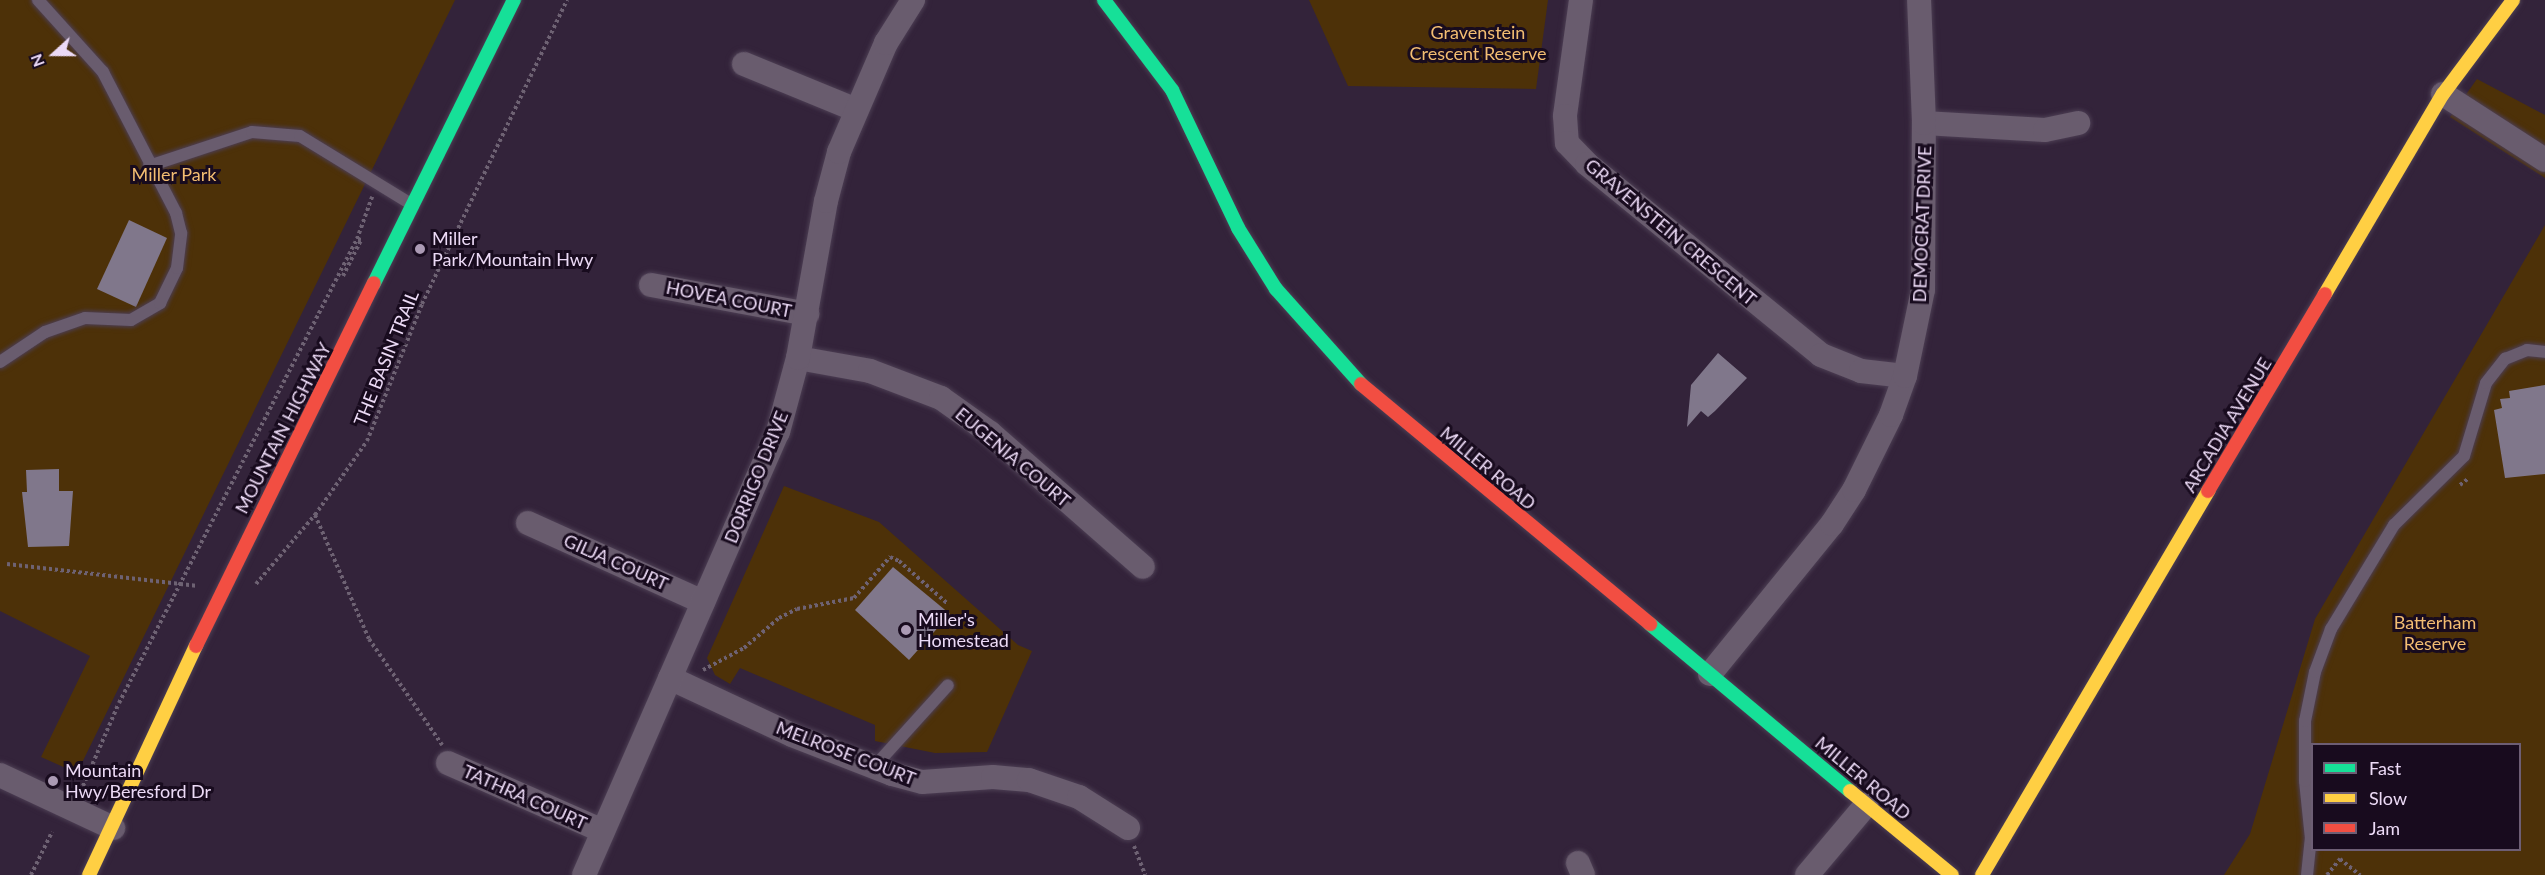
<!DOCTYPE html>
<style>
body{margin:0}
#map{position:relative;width:2545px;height:875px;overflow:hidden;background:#33233a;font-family:Lato,sans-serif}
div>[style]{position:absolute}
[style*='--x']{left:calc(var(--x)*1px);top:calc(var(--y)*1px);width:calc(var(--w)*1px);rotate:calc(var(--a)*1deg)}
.green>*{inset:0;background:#4d3108}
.building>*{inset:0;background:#80778b}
.path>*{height:4px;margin-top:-2px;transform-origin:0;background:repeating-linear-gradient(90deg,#6e6273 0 3px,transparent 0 6px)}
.roads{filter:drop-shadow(0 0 2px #4c3e53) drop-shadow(0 0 2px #4c3e53)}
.lane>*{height:12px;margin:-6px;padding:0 6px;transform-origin:6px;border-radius:6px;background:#695c6e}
.street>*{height:24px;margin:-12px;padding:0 12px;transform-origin:12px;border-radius:12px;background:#695c6e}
.fast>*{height:14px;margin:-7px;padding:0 7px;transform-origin:7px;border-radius:7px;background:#16e098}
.slow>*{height:14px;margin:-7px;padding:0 7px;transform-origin:7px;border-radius:7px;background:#ffcf43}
.jam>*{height:14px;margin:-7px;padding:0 7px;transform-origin:7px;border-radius:7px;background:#f24e42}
.dots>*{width:16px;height:16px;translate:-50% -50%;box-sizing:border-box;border:3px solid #180b1e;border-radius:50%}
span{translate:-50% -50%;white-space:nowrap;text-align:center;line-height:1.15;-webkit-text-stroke:6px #180b1e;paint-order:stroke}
.park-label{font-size:18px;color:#f3bd72}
.street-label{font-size:18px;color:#ecdaf6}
.poi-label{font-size:18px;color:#ecdaf6}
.left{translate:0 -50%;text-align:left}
.legend{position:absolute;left:2311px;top:743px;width:210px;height:108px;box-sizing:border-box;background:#180b1e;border:2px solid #6d5e74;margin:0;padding:8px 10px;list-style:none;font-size:18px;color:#ecdaf6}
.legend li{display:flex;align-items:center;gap:12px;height:30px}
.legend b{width:30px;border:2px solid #6d5e74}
.north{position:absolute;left:24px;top:24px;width:60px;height:60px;-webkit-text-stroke:4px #180b1e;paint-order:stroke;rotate:249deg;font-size:16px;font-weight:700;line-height:24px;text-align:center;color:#ecdaf6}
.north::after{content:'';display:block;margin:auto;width:21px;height:27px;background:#ecdaf6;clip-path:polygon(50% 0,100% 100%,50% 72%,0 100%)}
</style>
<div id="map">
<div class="green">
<div style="clip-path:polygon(0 0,455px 0,77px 773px,41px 757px,90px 656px,0 611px)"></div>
<div style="clip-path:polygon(1309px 0,1548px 0,1536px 89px,1348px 86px)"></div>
<div style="clip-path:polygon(2477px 79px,2545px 115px,2545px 178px,2450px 117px)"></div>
<div style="clip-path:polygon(evenodd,2545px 225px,2545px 875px,2224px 875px,2250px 834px,2315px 619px,2545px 225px,2312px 744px,2520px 744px,2520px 850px,2312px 850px,2312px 744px)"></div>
<div style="clip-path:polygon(784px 486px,879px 522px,1018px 645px,1032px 651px,987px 752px,935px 753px,875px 741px,875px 725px,740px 668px,730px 684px,715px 675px,707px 658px)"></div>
</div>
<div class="building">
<div style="clip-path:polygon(129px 220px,167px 238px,136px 307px,97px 289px)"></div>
<div style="clip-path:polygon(1718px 353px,1747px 378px,1715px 411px,1708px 417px,1701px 411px,1687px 427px,1691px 385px)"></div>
<div style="clip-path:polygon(2545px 385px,2545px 474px,2505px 478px,2494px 410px,2502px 408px,2500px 399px,2510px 398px,2509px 391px)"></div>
<div style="clip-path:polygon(59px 469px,59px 491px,73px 491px,69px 546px,28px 547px,22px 492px,27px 492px,26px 470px)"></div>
<div style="clip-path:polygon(893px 567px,950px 614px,909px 660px,855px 610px)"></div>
</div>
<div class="path">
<div style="--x:343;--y:276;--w:40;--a:-63.4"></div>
<div style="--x:361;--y:240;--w:4;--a:-166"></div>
<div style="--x:2460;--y:485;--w:11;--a:-38"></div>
<div style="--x:315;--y:515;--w:135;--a:66.5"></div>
<div style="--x:369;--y:639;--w:129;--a:55.4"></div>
<div style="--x:7;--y:564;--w:190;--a:6.6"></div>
<div style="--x:256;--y:584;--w:91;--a:-49.5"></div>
<div style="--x:315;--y:515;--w:90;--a:-54.9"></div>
<div style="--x:367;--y:441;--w:148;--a:-68.1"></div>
<div style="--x:422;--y:304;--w:337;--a:-64.5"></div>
<div style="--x:703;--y:670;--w:47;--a:-28.2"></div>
<div style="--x:744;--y:648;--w:46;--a:-40.6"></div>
<div style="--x:779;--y:618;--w:20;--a:-27"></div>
<div style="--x:797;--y:609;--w:58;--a:-10.9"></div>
<div style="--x:854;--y:598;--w:55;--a:-48.7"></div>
<div style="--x:890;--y:557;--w:10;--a:24"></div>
<div style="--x:899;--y:561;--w:64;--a:41.2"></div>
<div style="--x:83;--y:786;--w:90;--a:-66.6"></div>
<div style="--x:119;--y:703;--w:521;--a:-62.85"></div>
<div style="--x:357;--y:239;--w:45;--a:-70.3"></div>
<div style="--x:1134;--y:846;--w:31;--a:69"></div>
<div style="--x:31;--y:875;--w:48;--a:-64"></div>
<div style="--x:2327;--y:875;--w:21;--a:-51"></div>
<div style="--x:2340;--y:859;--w:26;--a:39"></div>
</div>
<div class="roads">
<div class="lane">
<div style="--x:149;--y:166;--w:108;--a:-18.3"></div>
<div style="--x:252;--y:132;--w:48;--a:4.8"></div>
<div style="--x:300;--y:136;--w:130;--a:31.5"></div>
<div style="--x:0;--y:362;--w:54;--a:-33.7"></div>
<div style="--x:45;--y:332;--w:42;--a:-19.3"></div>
<div style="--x:85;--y:318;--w:46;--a:2.5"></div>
<div style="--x:131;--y:320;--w:34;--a:-30"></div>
<div style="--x:160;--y:303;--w:39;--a:-64"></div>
<div style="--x:177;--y:268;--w:35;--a:-83"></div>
<div style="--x:181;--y:233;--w:21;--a:-104"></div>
<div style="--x:176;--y:213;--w:159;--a:-117.4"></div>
<div style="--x:103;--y:72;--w:97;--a:-132.1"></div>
<div style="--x:874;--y:767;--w:110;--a:-47.9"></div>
<div style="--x:2307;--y:875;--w:36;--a:-84"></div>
<div style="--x:2311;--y:839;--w:58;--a:-95.9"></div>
<div style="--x:2305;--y:781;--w:60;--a:-90"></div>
<div style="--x:2305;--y:721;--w:50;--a:-78.5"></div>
<div style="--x:2315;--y:672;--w:46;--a:-69.6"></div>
<div style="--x:2331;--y:629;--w:122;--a:-58.8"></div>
<div style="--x:2394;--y:525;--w:98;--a:-44.6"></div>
<div style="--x:2464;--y:456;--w:76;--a:-73.2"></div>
<div style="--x:2486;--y:383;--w:31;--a:-52"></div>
<div style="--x:2505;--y:359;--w:24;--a:-22"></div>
<div style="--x:2527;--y:350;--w:18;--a:6"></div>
</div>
<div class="street">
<div style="--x:1581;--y:0;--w:117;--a:97.9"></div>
<div style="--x:1565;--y:116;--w:27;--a:86"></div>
<div style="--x:1567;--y:143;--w:29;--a:46"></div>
<div style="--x:1587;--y:164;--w:302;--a:39.2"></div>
<div style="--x:1821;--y:355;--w:43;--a:21.8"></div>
<div style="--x:1861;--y:371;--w:44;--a:6.5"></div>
<div style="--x:744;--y:64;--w:121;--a:22.3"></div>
<div style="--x:2443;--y:94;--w:121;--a:32.9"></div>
<div style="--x:1924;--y:123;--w:121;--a:3.3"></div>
<div style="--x:2045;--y:130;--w:34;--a:-12"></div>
<div style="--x:651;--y:285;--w:159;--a:10.5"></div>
<div style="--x:798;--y:358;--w:73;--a:10.2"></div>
<div style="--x:870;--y:371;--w:76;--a:20.8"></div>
<div style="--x:941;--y:398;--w:60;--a:35.5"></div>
<div style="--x:990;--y:433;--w:203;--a:41.2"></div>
<div style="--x:528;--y:523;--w:192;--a:24.3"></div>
<div style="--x:1710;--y:674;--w:193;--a:-50.9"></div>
<div style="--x:1832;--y:524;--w:40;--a:-57.1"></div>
<div style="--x:1854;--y:490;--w:84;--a:-63.7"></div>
<div style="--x:1891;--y:415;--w:41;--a:-70.3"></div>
<div style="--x:1905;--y:376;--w:88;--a:-78.2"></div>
<div style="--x:1923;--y:290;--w:167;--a:-89.7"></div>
<div style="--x:1924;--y:123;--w:123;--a:-92.3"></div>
<div style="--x:670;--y:678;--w:135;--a:25"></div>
<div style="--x:792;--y:735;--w:107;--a:21.3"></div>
<div style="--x:892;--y:774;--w:31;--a:15"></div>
<div style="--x:922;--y:782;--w:71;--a:-4"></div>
<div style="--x:993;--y:777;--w:36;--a:5"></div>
<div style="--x:1029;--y:780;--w:53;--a:18.8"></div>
<div style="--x:1079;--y:797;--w:58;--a:32.3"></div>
<div style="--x:448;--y:763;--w:169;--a:23.7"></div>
<div style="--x:0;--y:775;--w:125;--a:25.1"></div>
<div style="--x:1578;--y:863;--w:13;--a:67"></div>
<div style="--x:584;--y:875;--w:484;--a:-66.4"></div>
<div style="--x:778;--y:432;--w:77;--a:-74.9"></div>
<div style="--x:798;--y:358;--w:159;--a:-79.9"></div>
<div style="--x:826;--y:201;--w:51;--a:-75.1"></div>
<div style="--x:839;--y:152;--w:119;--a:-66.7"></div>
<div style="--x:886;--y:43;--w:51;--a:-57.9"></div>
<div style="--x:1807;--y:875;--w:92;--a:-49.9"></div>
</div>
<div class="fast">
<div style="--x:1104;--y:0;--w:113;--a:52.9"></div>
<div style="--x:1172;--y:90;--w:153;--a:64.4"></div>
<div style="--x:1238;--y:228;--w:72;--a:58.1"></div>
<div style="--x:1276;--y:289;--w:127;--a:48.2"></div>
<div style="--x:374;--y:283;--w:316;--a:-63.7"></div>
<div style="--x:1650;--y:624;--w:261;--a:39.9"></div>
</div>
<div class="slow">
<div style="--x:2325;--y:294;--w:232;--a:-59.5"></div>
<div style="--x:2443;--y:94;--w:117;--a:-53.3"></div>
<div style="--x:1850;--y:791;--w:132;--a:39.5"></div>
<div style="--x:89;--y:875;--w:253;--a:-65"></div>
<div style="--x:1982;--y:875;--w:446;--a:-59.5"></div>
</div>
<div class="jam">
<div style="--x:1361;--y:384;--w:376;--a:39.7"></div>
<div style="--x:2208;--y:491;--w:229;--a:-59.3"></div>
<div style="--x:196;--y:646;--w:404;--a:-63.9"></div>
</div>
</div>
<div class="dots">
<div style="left:420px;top:249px;background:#ab9ab4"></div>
<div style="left:906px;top:630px;background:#ab9ab4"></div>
<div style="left:53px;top:781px;background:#ab9ab4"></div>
</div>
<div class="park-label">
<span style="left:1478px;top:43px">Gravenstein<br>Crescent Reserve</span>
<span style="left:174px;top:174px">Miller Park</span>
<span style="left:2435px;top:633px">Batterham<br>Reserve</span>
</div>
<div class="street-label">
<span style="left:1922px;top:224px;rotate:-88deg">DEMOCRAT DRIVE</span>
<span style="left:1671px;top:232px;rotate:40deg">GRAVENSTEIN CRESCENT</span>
<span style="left:729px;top:299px;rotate:11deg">HOVEA COURT</span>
<span style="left:386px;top:358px;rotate:-68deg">THE BASIN TRAIL</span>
<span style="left:2227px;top:425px;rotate:-59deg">ARCADIA AVENUE</span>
<span style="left:283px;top:428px;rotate:-63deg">MOUNTAIN HIGHWAY</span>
<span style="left:1013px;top:457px;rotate:40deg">EUGENIA COURT</span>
<span style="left:1488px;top:468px;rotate:40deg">MILLER ROAD</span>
<span style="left:756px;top:477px;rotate:-68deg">DORRIGO DRIVE</span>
<span style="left:616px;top:562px;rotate:24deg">GILJA COURT</span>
<span style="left:846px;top:753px;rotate:21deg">MELROSE COURT</span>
<span style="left:1863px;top:778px;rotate:40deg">MILLER ROAD</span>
<span style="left:525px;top:797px;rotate:24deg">TATHRA COURT</span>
</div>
<div class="poi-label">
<span class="left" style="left:432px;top:249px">Miller<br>Park/Mountain Hwy</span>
<span class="left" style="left:918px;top:630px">Miller's<br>Homestead</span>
<span class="left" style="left:65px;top:781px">Mountain<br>Hwy/Beresford Dr</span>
</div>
<ul class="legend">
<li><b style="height:8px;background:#16e098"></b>Fast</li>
<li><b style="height:8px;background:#ffcf43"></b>Slow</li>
<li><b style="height:8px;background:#f24e42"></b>Jam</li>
</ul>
<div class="north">N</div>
</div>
